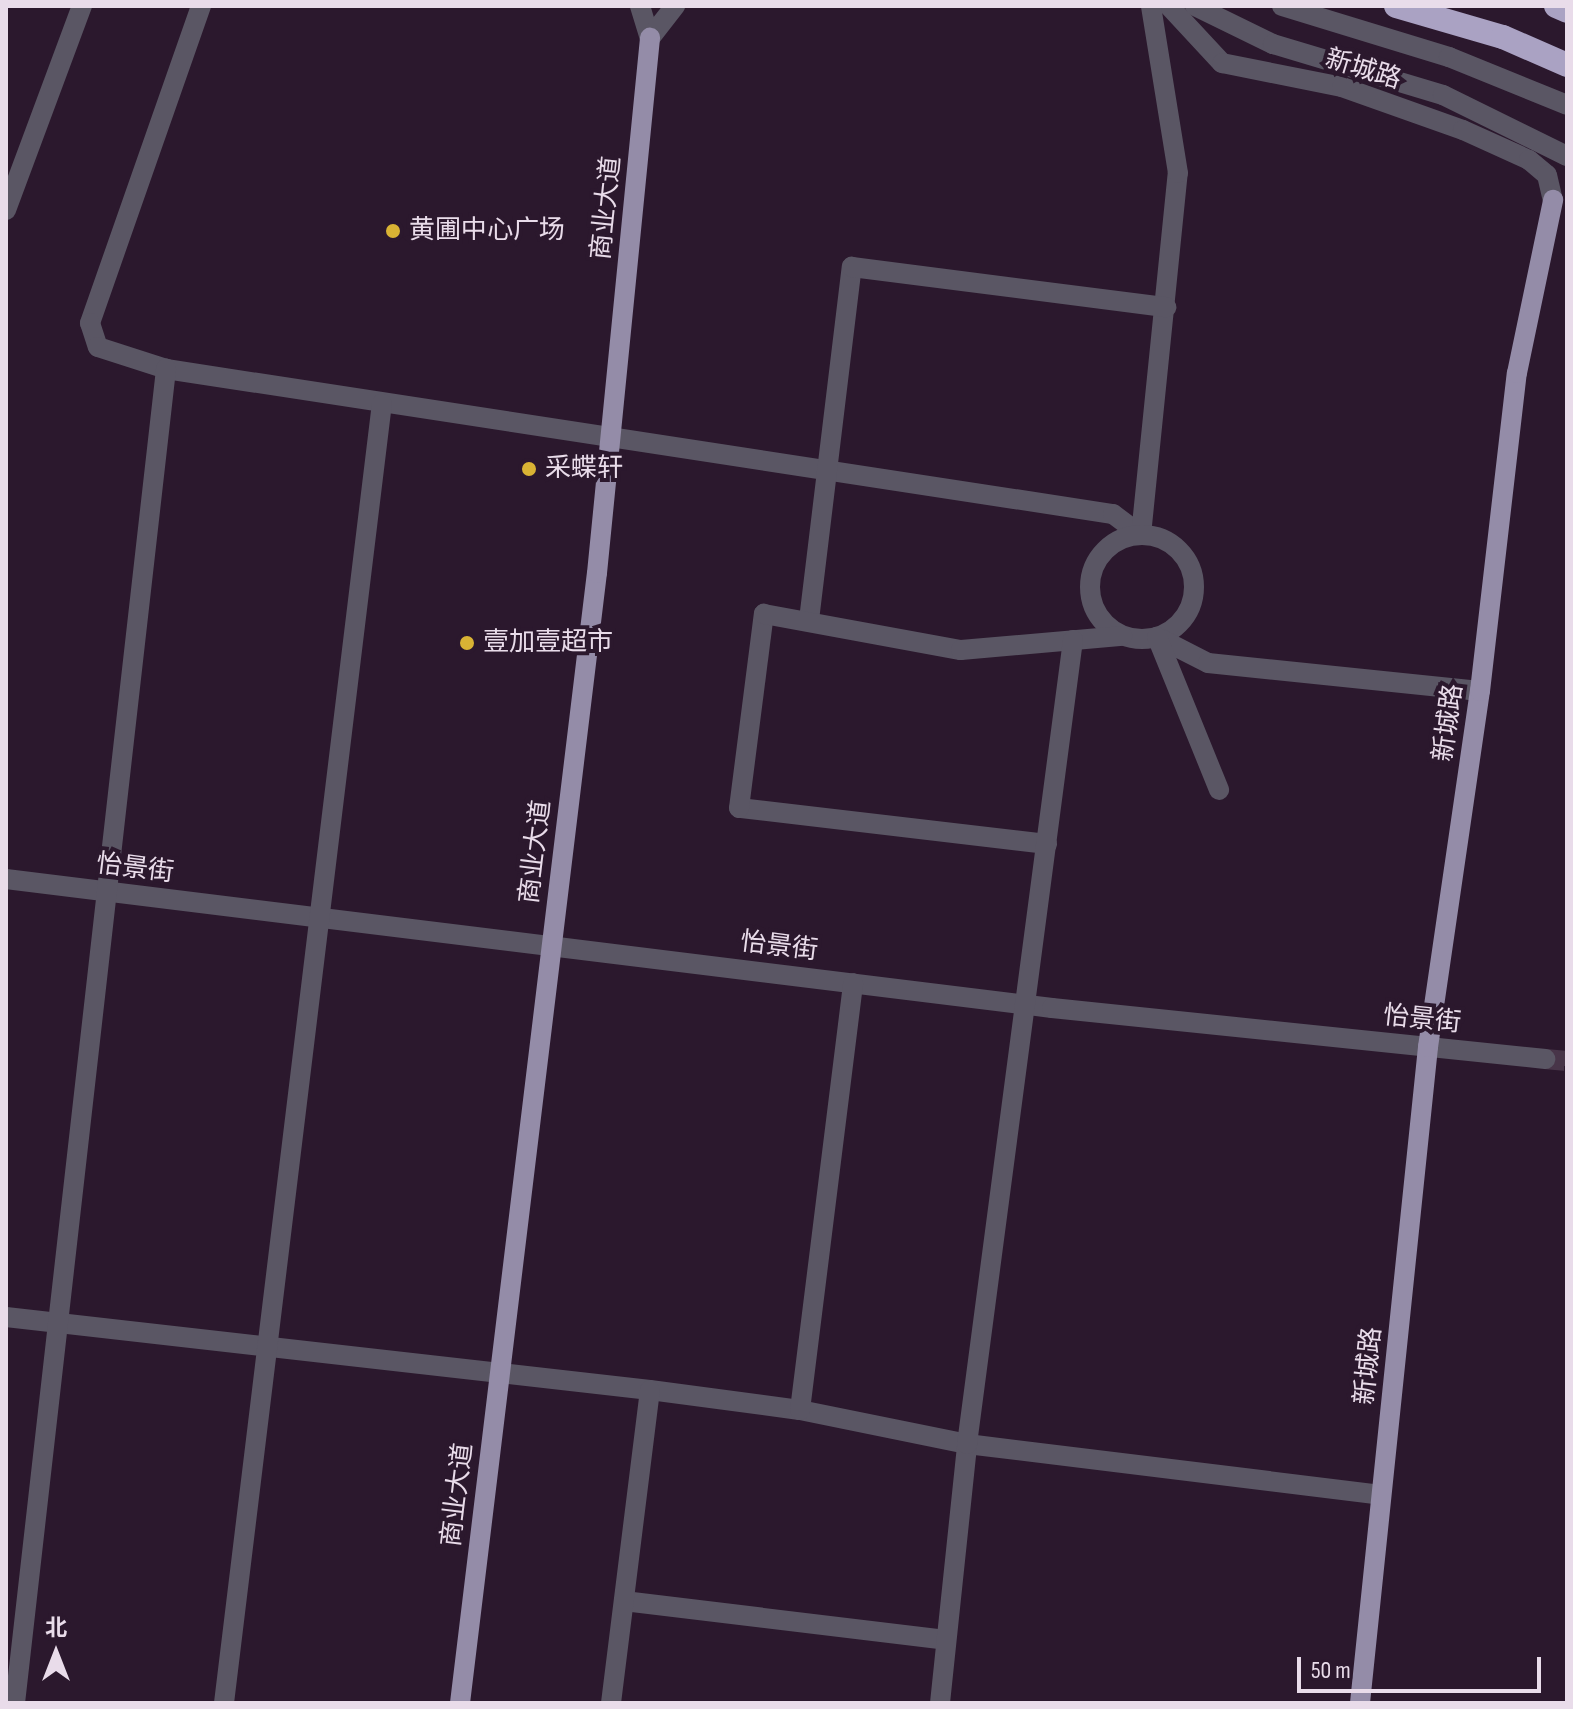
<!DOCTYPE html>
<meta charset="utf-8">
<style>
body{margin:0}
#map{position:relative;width:1573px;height:1709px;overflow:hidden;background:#2b182d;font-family:"Sofia Sans Condensed","Noto Sans SC",sans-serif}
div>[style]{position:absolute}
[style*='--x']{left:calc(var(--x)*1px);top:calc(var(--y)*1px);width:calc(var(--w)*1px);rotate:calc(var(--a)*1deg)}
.minor-tunnel>*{height:20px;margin-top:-10px;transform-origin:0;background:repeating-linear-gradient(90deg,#483549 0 20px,transparent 0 30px)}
.minor>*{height:20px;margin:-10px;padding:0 10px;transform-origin:10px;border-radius:10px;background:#5a5664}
.minor>.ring{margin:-10px;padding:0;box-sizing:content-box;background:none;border:20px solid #5a5664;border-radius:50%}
.major>*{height:20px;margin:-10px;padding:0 10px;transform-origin:10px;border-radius:10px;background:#948ca8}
.highway>*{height:24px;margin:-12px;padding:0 12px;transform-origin:12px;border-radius:12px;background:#aaa2c3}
.dots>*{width:22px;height:22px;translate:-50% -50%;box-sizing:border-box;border:4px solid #2b182d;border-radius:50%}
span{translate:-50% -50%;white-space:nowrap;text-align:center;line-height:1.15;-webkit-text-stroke:8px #2b182d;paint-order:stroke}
.street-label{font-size:26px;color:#e9dcea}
.poi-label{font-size:26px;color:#e9dcea}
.left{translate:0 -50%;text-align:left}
.frame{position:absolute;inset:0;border:8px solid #e9dcea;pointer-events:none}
.north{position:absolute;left:16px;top:1613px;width:80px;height:80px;-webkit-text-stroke:6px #2b182d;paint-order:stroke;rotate:0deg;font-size:22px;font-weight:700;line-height:32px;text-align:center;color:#e9dcea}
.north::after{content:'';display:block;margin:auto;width:28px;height:36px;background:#e9dcea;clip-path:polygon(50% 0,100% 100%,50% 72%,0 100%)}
.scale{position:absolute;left:1297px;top:1657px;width:244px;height:36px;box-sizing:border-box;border:4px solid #e9dcea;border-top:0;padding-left:10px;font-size:24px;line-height:28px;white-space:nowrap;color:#e9dcea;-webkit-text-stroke:6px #2b182d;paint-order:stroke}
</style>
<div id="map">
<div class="minor-tunnel">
<div style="--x:1545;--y:1059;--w:22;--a:5"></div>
</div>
<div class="minor">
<div style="--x:201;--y:6;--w:336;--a:109.3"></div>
<div style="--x:90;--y:323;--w:25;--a:72"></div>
<div style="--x:98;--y:347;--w:71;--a:17.9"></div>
<div style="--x:166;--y:369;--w:958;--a:8.71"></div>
<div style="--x:1113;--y:514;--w:35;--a:37"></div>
<div style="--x:640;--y:6;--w:34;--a:73"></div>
<div style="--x:1169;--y:6;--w:78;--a:47.1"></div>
<div style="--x:1222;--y:63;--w:122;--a:11.3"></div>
<div style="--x:1342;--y:87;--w:128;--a:19.6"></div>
<div style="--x:1463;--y:130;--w:72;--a:24.4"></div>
<div style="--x:1529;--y:160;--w:23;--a:40"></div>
<div style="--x:1547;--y:175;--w:26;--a:77"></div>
<div style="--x:1195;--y:6;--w:87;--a:26"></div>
<div style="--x:1273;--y:44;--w:177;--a:16.7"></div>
<div style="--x:1443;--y:95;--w:138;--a:26.2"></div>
<div style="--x:1282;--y:6;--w:175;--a:17"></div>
<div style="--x:1449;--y:57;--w:127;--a:22.1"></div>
<div style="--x:650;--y:38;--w:41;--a:-52"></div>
<div style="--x:6;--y:210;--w:218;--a:-69.6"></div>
<div style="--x:1141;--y:535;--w:364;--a:-84.2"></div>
<div style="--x:1178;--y:173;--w:169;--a:-99.2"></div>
<div class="ring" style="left:1090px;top:535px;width:84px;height:84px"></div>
<div style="--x:809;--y:620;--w:356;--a:-83.1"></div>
<div style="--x:852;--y:267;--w:317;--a:7.3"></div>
<div style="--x:1157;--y:637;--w:57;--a:27"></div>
<div style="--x:1208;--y:663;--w:273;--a:5.9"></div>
<div style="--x:1157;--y:637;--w:165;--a:67.9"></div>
<div style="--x:1047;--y:844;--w:310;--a:-173.3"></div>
<div style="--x:739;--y:808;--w:196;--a:-82.7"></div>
<div style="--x:764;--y:614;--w:200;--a:10.4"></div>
<div style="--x:961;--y:650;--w:162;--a:-5"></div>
<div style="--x:6;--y:879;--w:1054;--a:7.03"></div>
<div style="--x:1052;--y:1008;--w:496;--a:5.9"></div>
<div style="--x:6;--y:1317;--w:648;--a:6.47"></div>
<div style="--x:650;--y:1390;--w:151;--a:7.6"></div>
<div style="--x:800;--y:1410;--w:170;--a:11.5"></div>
<div style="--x:967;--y:1444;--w:417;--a:7"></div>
<div style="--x:800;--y:1410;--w:430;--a:-82.9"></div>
<div style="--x:624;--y:1601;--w:324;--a:6.9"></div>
<div style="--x:15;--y:1703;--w:1343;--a:-83.54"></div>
<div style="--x:224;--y:1703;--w:1309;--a:-83.07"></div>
<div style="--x:611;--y:1703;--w:315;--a:-82.9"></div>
<div style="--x:940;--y:1703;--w:260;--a:-84"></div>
<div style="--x:967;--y:1444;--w:811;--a:-82.49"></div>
</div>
<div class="major">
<div style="--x:460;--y:1703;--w:1138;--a:-83.09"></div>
<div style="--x:597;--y:573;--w:538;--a:-84.34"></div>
<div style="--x:1360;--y:1703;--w:660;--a:-84.08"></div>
<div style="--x:1428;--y:1047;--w:360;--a:-81.7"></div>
<div style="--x:1480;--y:691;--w:320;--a:-83.4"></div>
<div style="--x:1517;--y:373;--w:177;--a:-78.2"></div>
</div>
<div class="highway">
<div style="--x:1396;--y:6;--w:111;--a:16.2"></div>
<div style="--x:1503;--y:37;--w:70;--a:23.6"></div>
<div style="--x:1556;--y:6;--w:12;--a:24"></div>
</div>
<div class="dots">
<div style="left:393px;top:231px;background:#d9b334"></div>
<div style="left:529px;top:469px;background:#d9b334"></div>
<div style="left:467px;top:643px;background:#d9b334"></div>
</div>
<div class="street-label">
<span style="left:1363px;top:70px;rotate:17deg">新城路</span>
<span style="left:607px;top:208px;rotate:-84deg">商业大道</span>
<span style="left:1449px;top:723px;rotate:-82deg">新城路</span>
<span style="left:536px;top:852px;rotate:-83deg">商业大道</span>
<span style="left:135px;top:869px;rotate:7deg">怡景街</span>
<span style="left:779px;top:947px;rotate:7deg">怡景街</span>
<span style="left:1422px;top:1020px;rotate:6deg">怡景街</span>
<span style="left:1369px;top:1366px;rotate:-84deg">新城路</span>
<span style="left:458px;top:1495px;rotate:-83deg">商业大道</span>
</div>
<div class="poi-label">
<span class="left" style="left:409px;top:231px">黄圃中心广场</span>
<span class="left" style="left:545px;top:469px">采蝶轩</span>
<span class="left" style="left:483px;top:643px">壹加壹超市</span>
</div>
<div class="frame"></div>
<div class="north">北</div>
<div class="scale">50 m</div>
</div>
